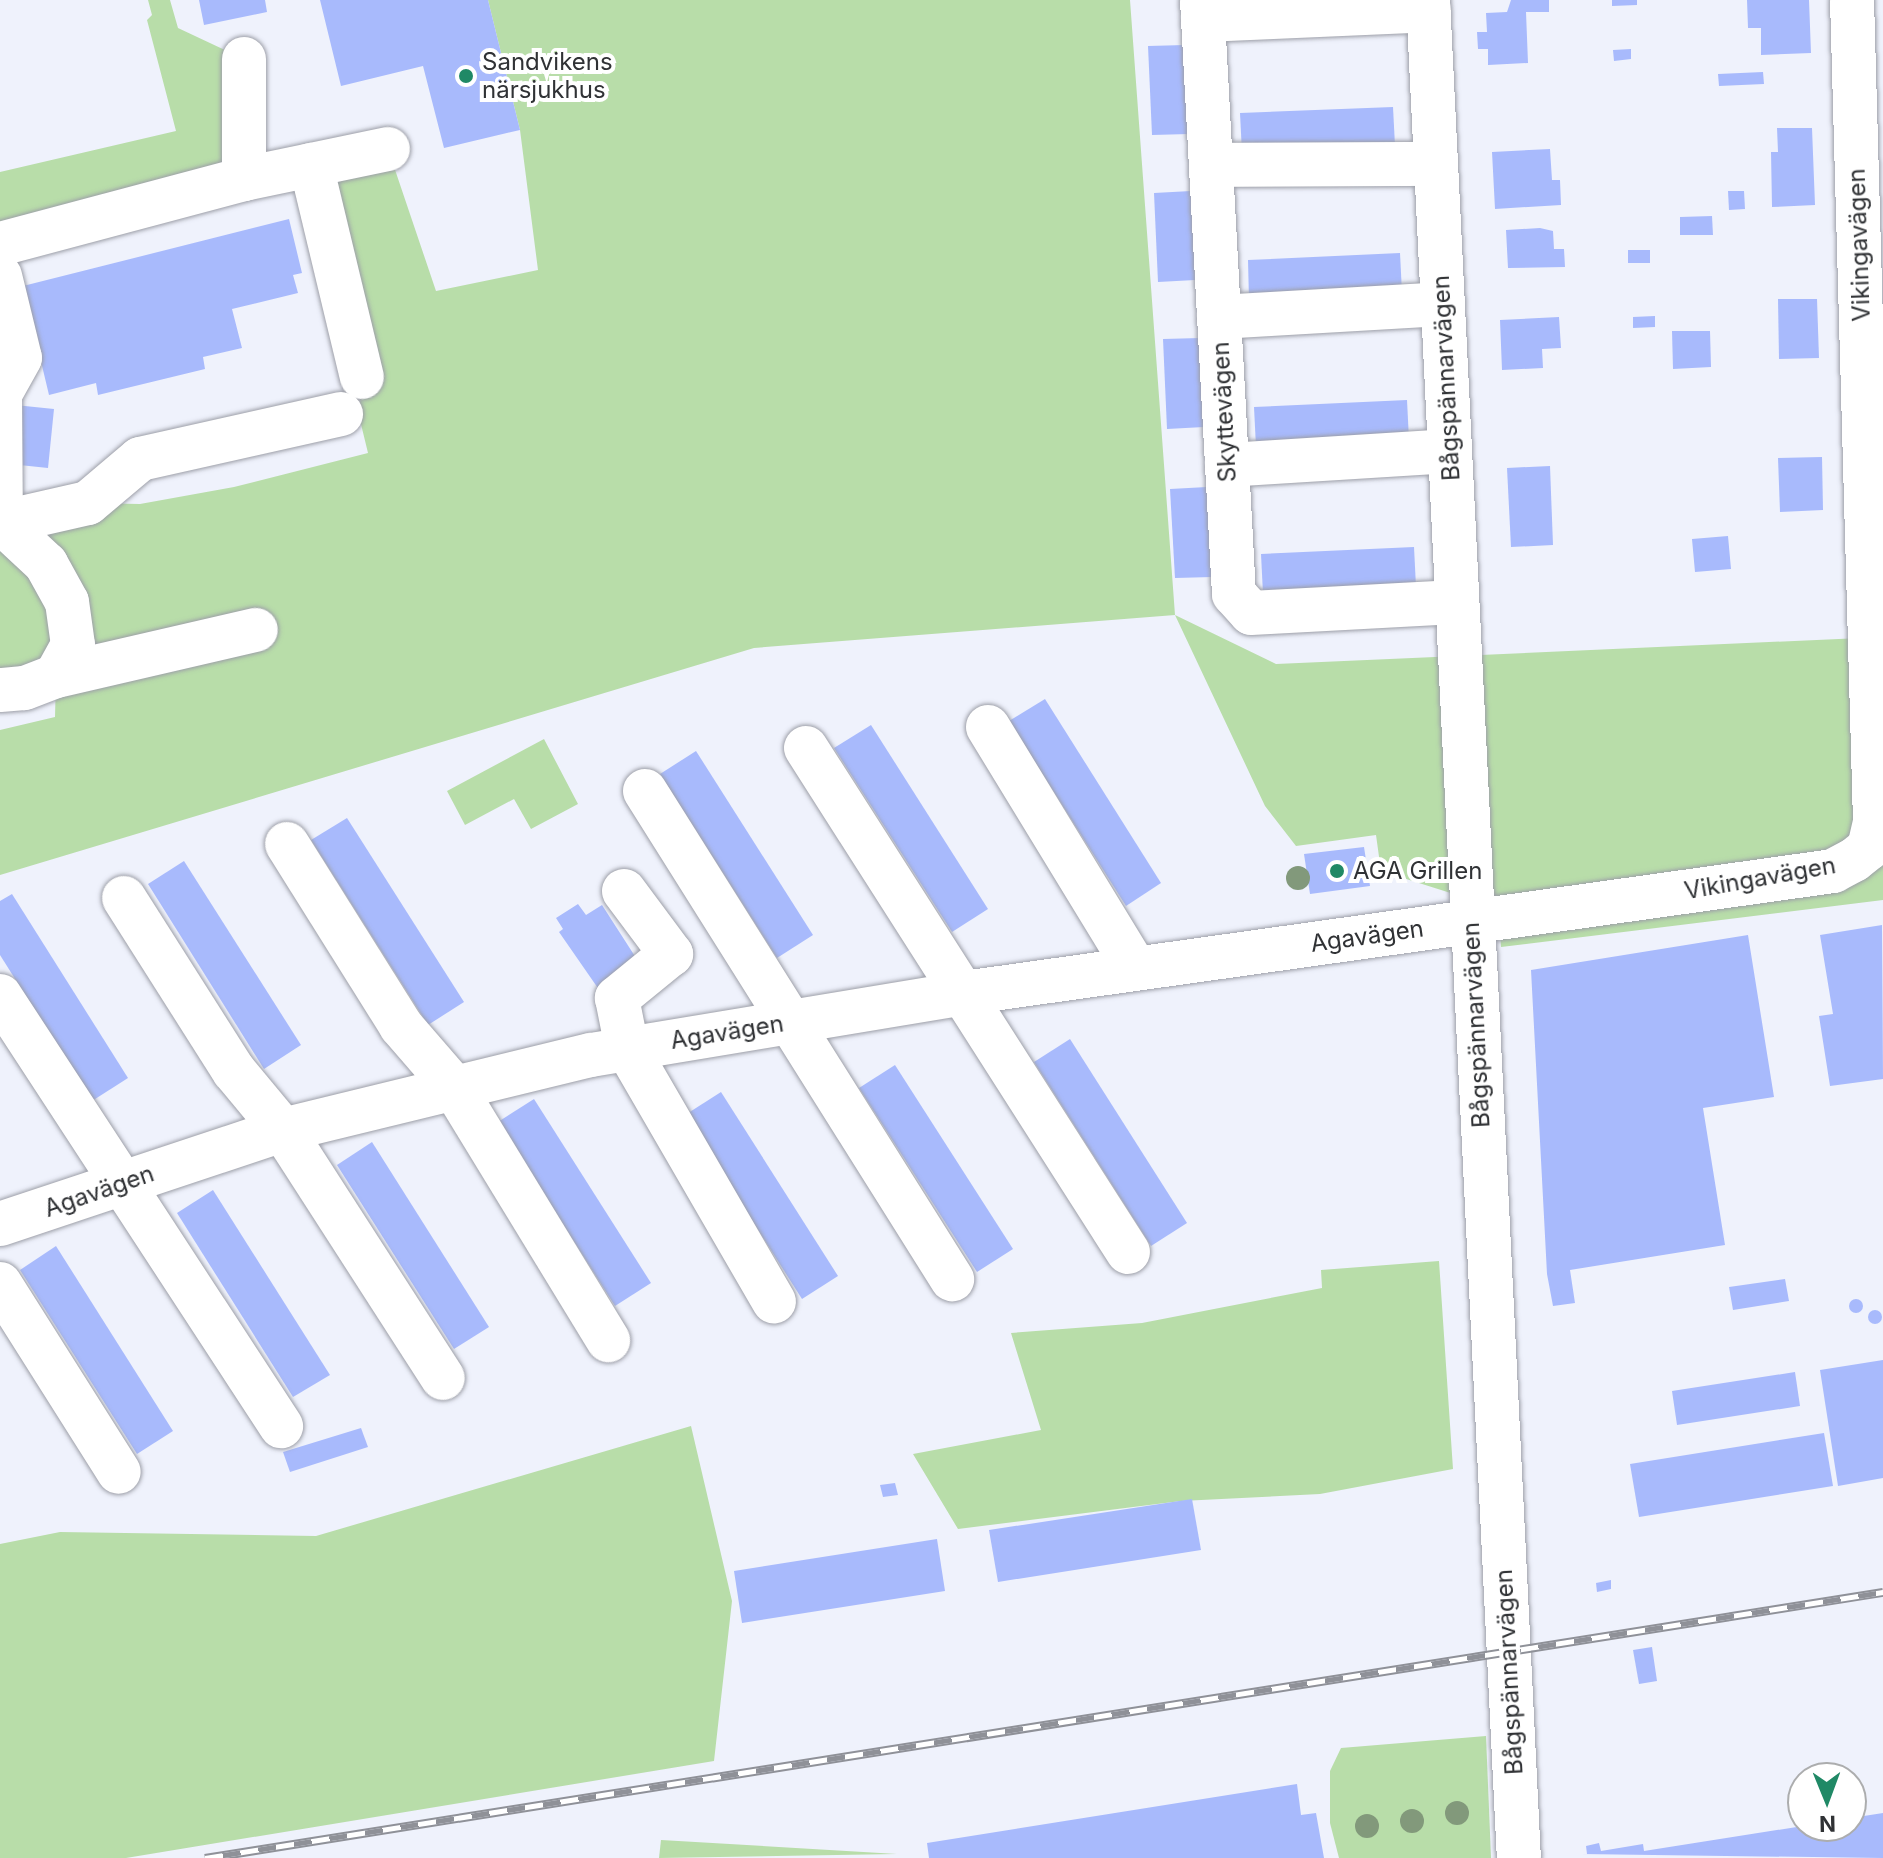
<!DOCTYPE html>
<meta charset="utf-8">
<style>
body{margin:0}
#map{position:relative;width:1883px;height:1858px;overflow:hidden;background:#eff2fc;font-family:Inter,sans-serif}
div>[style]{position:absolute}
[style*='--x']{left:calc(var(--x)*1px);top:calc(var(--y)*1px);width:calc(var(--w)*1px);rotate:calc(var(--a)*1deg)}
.green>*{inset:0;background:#b8dda9}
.building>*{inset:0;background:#a8bafc}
.round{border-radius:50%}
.roads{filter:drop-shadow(0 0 2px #9d9fa8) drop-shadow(0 0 2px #9d9fa8)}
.minor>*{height:44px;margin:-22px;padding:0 22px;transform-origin:22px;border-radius:22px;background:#fff}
.rail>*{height:9px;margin-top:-4.5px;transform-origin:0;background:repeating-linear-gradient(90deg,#fff 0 18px,#8f9198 0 36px);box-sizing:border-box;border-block:2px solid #8f9198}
.trees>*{width:24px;height:24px;margin:-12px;border-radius:50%;background:#82997b}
.dots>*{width:22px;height:22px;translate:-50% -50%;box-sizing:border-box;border:4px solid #fff;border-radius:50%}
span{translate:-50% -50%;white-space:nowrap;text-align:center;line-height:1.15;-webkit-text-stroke:8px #fff;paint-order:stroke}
.poi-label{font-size:24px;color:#303235}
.left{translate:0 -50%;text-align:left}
.street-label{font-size:24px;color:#303235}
.north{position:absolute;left:1787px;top:1762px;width:80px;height:80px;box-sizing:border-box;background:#fff;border:2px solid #acadae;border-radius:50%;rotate:179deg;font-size:22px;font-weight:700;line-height:32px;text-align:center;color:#303235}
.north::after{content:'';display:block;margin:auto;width:28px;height:36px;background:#208966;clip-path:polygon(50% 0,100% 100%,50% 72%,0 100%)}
</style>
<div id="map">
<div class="green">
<div style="clip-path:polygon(148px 0,170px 0,178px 28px,244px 59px,244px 179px,0 244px,0 172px,176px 131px,147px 20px,152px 15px)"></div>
<div style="clip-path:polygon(488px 0,1130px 0,1175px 615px,1276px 664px,1883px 637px,1883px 900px,1501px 947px,1498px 908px,1381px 871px,1376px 835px,1296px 846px,1265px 806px,1175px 615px,754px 648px,0 875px,0 730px,55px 717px,56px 677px,0 690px,0 523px,88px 503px,140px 504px,234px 487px,368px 453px,359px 416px,362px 377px,311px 165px,388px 149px,436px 291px,538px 270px,520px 130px)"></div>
<div style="clip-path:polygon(544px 739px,578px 804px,531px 829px,514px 799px,465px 825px,447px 791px)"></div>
<div style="clip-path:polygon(1439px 1261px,1453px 1469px,1320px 1494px,1181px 1501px,958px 1529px,913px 1454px,1041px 1430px,1011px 1333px,1142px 1323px,1322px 1288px,1321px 1270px)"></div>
<div style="clip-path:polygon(691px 1426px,732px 1601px,714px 1761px,126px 1858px,0 1858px,0 1544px,60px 1532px,316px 1536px)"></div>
<div style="clip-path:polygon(1486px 1736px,1491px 1858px,1339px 1858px,1330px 1823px,1330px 1771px,1341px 1748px)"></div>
<div style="clip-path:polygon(661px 1840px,897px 1854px,659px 1858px)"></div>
</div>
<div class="building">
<div style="clip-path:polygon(199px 0,265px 0,267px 12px,204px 25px)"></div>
<div style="clip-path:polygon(320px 0,488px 0,520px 130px,444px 148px,423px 66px,341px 86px)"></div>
<div style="clip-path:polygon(1511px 0,1549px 0,1549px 12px,1526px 12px,1528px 63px,1488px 65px,1488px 49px,1478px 49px,1477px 32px,1487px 32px,1486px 13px,1507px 12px)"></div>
<div style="clip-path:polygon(1612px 0,1637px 0,1637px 5px,1612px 6px)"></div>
<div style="clip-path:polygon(1747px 0,1809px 0,1811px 53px,1761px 55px,1761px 28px,1748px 28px)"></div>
<div style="clip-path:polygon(1185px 45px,1189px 134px,1152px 135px,1148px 46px)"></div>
<div style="clip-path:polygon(1631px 49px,1631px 59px,1614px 61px,1613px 50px)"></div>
<div style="clip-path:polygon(1763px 72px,1764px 84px,1719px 86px,1718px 74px)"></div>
<div style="clip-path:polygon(1393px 107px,1395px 146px,1242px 153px,1240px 113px)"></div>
<div style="clip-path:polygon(1777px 128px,1812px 128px,1815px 205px,1772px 207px,1771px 152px,1778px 152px)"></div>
<div style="clip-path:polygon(1550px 149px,1552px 180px,1560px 180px,1561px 205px,1495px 209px,1492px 152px)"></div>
<div style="clip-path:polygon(1191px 191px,1195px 280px,1158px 282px,1154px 193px)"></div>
<div style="clip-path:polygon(1728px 191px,1744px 191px,1745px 209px,1729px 210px)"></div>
<div style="clip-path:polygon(1712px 216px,1713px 235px,1680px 235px,1680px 217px)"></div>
<div style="clip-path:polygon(289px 219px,302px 273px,293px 275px,298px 293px,232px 309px,242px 348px,203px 357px,205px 369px,98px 395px,96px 383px,49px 395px,23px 286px)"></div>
<div style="clip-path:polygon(1540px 228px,1553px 231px,1554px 249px,1564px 249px,1565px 267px,1508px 268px,1506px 230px)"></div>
<div style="clip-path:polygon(1628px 250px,1650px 250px,1650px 263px,1628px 263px)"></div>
<div style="clip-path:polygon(1400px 253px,1402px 293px,1249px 300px,1248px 260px)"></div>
<div style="clip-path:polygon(1778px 299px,1817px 299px,1819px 358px,1779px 359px)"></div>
<div style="clip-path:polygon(1655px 316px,1655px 327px,1633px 328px,1633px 317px)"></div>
<div style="clip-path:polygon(1559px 317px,1561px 348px,1542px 349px,1543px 368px,1502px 370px,1500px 320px)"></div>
<div style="clip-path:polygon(1672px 331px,1710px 331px,1711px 367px,1673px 369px)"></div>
<div style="clip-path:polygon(1200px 338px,1204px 427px,1167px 429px,1163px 339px)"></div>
<div style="clip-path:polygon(1407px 400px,1409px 440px,1256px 447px,1254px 407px)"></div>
<div style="clip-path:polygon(15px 405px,54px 409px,48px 468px,10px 464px)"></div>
<div style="clip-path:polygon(1822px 457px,1823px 510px,1780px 512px,1778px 458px)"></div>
<div style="clip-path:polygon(1550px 466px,1553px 545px,1511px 547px,1507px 468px)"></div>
<div style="clip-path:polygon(1207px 487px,1212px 577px,1175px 578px,1170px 489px)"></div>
<div style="clip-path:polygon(1728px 536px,1731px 569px,1695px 572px,1692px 539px)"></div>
<div style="clip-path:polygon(1414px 547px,1416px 587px,1263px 594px,1261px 554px)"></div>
<div style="clip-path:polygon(1045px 699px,1161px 883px,1126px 906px,1009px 721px)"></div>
<div style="clip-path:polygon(871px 725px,988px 909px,952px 932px,834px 748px)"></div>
<div style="clip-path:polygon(696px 751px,813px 935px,777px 958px,660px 774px)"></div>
<div style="clip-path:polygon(347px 818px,464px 1002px,428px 1025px,311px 840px)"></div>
<div style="clip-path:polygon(1364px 847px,1370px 886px,1310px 894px,1304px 854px)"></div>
<div style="clip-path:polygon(184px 861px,301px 1045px,264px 1069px,148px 884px)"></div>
<div style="clip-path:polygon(12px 894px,128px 1078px,92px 1101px,0 955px,0 901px)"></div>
<div style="clip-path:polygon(578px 904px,586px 915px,602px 905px,638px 961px,602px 994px,559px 932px,563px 929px,556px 918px)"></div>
<div style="clip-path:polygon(1882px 925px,1883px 1079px,1830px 1086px,1819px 1016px,1833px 1014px,1820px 935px)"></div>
<div style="clip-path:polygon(1748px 935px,1774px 1097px,1703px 1108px,1725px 1245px,1570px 1270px,1575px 1303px,1553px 1306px,1547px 1274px,1531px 970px)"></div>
<div style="clip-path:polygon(1070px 1039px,1187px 1223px,1151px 1246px,1034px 1062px)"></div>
<div style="clip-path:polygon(895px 1065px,1013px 1249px,977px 1272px,859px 1088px)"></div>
<div style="clip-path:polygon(721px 1092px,838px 1276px,802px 1299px,685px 1115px)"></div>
<div style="clip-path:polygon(534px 1099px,651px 1283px,615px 1306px,498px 1122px)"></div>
<div style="clip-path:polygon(372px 1142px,489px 1327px,454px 1349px,337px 1165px)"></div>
<div style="clip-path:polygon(213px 1190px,330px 1375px,293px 1397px,177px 1213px)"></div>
<div style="clip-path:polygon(56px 1246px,173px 1431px,137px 1454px,20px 1270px)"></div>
<div style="clip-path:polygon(1785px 1279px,1789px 1301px,1733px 1310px,1729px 1287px)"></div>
<div class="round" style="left:1849px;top:1299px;width:14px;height:14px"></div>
<div class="round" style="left:1868px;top:1310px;width:14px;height:14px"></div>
<div style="clip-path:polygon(1883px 1360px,1883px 1478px,1838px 1486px,1820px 1370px)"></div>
<div style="clip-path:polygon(1795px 1372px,1800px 1406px,1677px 1425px,1672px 1391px)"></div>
<div style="clip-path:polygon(361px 1428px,368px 1447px,290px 1472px,283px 1452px)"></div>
<div style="clip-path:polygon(1824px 1433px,1833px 1486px,1639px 1517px,1630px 1464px)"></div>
<div style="clip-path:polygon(895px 1483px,898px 1495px,883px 1497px,880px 1485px)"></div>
<div style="clip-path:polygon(1192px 1499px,1201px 1550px,998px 1582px,989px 1530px)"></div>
<div style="clip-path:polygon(937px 1539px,945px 1591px,742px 1623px,734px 1571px)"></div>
<div style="clip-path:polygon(1611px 1580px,1611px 1589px,1597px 1592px,1596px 1583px)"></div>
<div style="clip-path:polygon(1652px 1647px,1657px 1681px,1639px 1684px,1633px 1650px)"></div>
<div style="clip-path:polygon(1297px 1784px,1301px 1815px,1316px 1813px,1324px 1858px,929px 1858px,927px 1843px)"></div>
<div style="clip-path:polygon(1883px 1813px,1883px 1858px,1581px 1854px,1587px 1854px,1586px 1846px,1599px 1843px,1601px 1851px,1643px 1844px,1644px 1851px,1803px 1826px,1851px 1826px,1851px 1818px)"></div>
</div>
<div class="roads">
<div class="minor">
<div style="--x:1202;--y:0;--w:595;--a:86.92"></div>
<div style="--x:1234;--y:594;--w:25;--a:48"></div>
<div style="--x:1251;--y:613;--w:205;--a:-3.1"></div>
<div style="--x:1428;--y:0;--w:1860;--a:87.2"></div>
<div style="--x:1203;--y:20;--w:226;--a:-2.5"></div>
<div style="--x:244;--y:59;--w:120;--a:90"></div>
<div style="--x:311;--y:165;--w:218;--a:76.5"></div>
<div style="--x:1211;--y:165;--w:225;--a:-0.3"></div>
<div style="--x:0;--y:244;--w:253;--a:-14.9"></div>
<div style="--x:244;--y:179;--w:147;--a:-11.8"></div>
<div style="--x:0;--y:276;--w:84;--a:76.3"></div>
<div style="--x:20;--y:358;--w:41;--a:119.1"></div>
<div style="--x:0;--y:394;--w:128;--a:89.6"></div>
<div style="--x:1;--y:522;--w:62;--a:43"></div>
<div style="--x:46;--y:564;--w:43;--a:61.1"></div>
<div style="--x:67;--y:602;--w:43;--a:82.1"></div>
<div style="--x:73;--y:645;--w:35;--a:119"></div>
<div style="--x:56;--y:676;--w:34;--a:159"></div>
<div style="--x:24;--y:688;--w:24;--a:175"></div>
<div style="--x:1219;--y:317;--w:223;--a:-3.3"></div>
<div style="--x:1227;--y:465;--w:222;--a:-3.6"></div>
<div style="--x:0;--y:523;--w:90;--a:-12.8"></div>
<div style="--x:88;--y:503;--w:68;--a:-40.2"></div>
<div style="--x:140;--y:459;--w:206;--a:-12.6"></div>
<div style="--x:56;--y:676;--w:205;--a:-13"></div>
<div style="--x:988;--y:727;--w:282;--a:58.6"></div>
<div style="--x:806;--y:748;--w:598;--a:57.43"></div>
<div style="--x:645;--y:791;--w:577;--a:57.83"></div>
<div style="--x:287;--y:844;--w:215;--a:57.9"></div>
<div style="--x:401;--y:1026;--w:79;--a:49.1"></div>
<div style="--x:453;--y:1086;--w:298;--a:58.6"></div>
<div style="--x:624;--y:891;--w:79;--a:53.3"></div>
<div style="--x:671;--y:954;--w:70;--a:140.8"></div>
<div style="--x:617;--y:998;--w:51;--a:78.7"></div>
<div style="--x:627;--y:1048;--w:293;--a:59.9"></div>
<div style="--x:124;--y:898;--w:205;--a:57.6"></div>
<div style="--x:234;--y:1071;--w:77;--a:50.3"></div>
<div style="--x:283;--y:1130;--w:295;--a:57.2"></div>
<div style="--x:0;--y:996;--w:514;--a:56.84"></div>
<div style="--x:0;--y:1224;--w:298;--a:-18.4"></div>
<div style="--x:283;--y:1130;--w:317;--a:-13.7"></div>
<div style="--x:591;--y:1055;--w:378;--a:-9.4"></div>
<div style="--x:964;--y:993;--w:878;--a:-7.99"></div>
<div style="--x:1833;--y:871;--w:24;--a:-28"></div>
<div style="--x:1854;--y:860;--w:19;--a:-39"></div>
<div style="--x:1869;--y:848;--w:27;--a:-77"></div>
<div style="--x:1875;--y:822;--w:822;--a:-91.6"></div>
<div style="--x:0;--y:1284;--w:222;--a:57.7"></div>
</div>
</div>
<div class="rail">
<div style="--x:205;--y:1858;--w:1699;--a:-9.01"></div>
</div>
<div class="trees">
<div style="left:1298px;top:878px"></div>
<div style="left:1457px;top:1813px"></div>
<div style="left:1412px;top:1821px"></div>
<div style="left:1367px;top:1826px"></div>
</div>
<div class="dots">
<div style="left:466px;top:76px;background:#208966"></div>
<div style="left:1337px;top:871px;background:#208966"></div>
</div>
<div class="poi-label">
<span class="left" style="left:482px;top:76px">Sandvikens<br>närsjukhus</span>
<span class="left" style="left:1353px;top:871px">AGA Grillen</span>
</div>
<div class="street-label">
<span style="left:1859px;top:245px;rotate:-92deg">Vikingavägen</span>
<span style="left:1446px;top:378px;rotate:-93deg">Bågspännarvägen</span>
<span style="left:1224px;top:412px;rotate:-93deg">Skyttevägen</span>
<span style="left:1760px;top:878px;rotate:-10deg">Vikingavägen</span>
<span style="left:1367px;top:936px;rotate:-8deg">Agavägen</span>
<span style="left:1476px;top:1025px;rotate:-93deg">Bågspännarvägen</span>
<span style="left:727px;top:1032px;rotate:-9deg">Agavägen</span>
<span style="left:99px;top:1191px;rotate:-19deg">Agavägen</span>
<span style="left:1509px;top:1672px;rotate:-93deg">Bågspännarvägen</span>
</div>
<div class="north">N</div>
</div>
